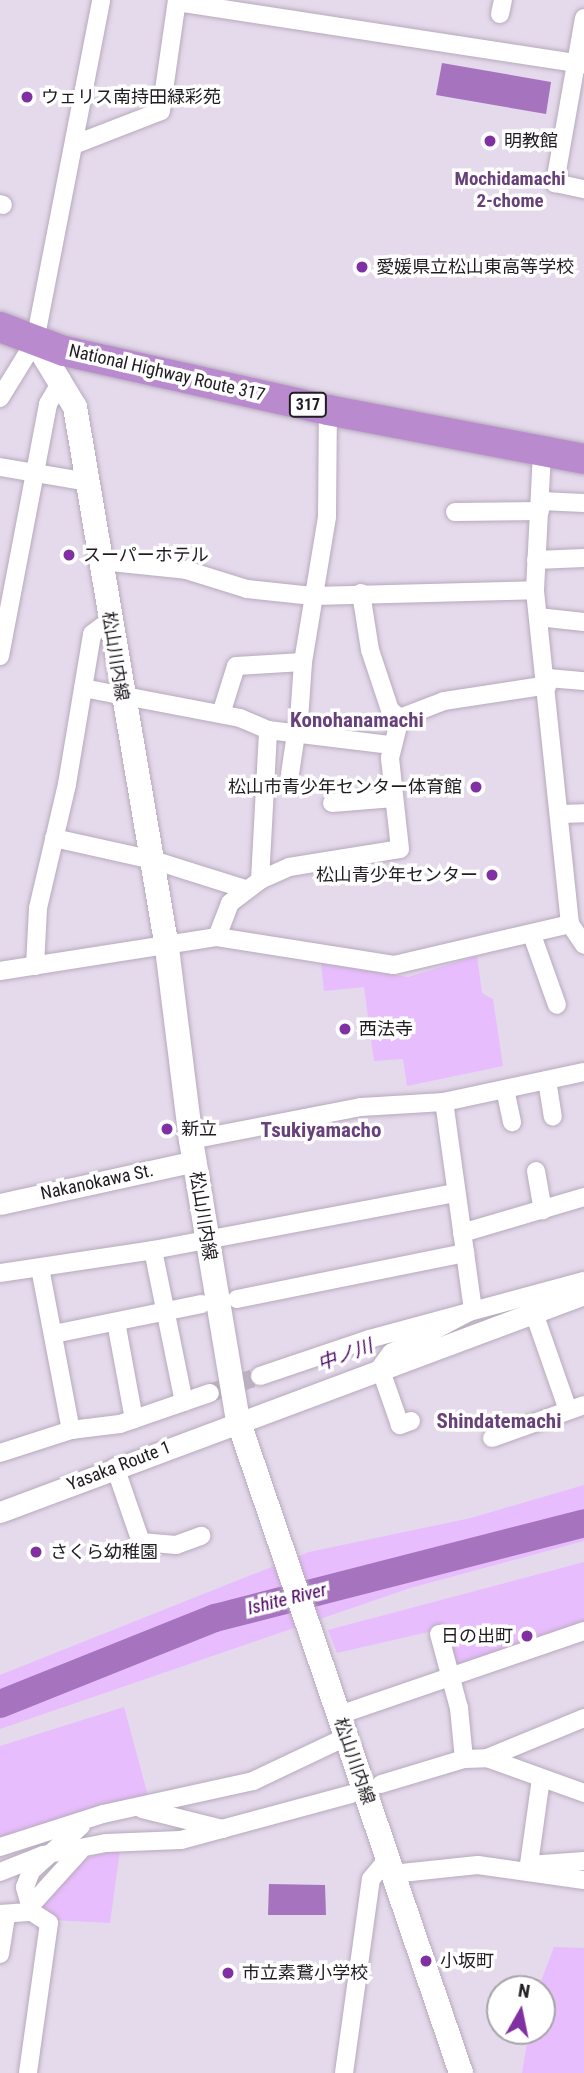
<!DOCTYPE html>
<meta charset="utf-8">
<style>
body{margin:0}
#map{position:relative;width:584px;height:2073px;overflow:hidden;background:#e5d9ec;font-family:"Roboto Condensed","Noto Sans JP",sans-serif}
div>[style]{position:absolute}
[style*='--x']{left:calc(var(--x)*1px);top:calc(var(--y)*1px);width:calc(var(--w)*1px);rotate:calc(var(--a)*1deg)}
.green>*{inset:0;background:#e8bdfd}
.water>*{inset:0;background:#a673be}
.river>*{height:28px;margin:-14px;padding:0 14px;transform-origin:14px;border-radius:14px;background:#a673be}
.minor-tunnel>*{height:18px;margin-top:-9px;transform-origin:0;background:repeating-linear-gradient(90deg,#beb3c4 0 18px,transparent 0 27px)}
.roads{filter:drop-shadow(0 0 2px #b6aabc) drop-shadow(0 0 2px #b6aabc)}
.minor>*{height:18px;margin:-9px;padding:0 9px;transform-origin:9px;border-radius:9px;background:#fff}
.tertiary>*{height:21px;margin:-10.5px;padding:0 10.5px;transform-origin:10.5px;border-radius:10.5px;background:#fff}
.secondary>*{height:24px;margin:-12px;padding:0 12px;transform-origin:12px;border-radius:12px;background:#fff}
.trunk>*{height:30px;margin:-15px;padding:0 15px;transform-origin:15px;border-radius:15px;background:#ba8acf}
.dots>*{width:19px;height:19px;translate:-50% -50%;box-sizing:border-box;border:4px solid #fff;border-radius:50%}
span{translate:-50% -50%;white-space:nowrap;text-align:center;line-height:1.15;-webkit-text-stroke:7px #fff;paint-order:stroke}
.shield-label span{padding:2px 5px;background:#fff;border:2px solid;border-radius:5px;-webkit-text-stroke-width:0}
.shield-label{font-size:16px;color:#201c22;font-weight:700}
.poi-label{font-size:18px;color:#201c22}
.left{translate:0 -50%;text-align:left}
.right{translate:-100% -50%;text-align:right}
.street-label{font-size:18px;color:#201c22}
.neighbourhood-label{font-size:19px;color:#68417a;font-weight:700}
.water-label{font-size:19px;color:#490061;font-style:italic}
.quarter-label{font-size:21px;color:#68417a;font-weight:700}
.north{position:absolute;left:486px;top:1975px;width:70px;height:70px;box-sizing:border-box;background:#fff;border:2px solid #a6a4a7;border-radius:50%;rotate:9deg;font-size:19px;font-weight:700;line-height:28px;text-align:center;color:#201c22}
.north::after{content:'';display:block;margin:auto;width:24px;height:32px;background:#8030a1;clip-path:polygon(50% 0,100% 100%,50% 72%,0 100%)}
</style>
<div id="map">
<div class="green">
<div style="clip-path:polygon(477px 956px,482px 993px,493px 999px,503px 1066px,407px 1086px,403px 1059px,374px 1061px,364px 987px,324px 991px,321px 963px,408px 977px)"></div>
<div style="clip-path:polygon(584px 1485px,584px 1541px,410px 1588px,0 1729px,0 1675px,309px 1552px,471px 1518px)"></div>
<div style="clip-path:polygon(584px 1562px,584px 1623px,451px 1668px,441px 1629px,337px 1653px,328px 1630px)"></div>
<div style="clip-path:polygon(124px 1707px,148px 1796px,0 1839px,0 1746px)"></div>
<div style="clip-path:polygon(112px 1849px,120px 1850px,110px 1923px,52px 1920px,41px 1906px,76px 1862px)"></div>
<div style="clip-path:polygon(554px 1947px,584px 1948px,584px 2073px,522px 2073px,529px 2031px,542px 2031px,538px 1989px)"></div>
</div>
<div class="water">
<div style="clip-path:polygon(442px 63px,551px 82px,546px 114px,436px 95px)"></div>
<div style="clip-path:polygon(269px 1884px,325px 1885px,326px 1915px,268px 1915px)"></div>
</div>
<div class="river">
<div style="--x:0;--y:1704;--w:232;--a:-21.8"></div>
<div style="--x:215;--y:1618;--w:381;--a:-14.4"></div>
</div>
<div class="minor-tunnel">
<div style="--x:210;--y:1393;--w:53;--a:-18.8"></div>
</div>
<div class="roads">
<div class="minor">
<div style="--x:177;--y:2;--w:412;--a:8.7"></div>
<div style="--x:500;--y:14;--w:14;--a:-78"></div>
<div style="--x:584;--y:18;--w:168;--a:100"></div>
<div style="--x:555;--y:183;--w:30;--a:12"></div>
<div style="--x:76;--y:144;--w:91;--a:-21.2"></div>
<div style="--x:161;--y:111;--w:112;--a:-81.8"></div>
<div style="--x:0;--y:204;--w:3;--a:18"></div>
<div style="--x:0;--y:398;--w:67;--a:-58.4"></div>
<div style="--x:35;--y:341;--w:347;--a:-79"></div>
<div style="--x:0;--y:467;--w:89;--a:9.7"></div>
<div style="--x:541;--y:501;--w:43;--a:2.7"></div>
<div style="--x:455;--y:512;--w:85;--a:-0.7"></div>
<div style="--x:536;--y:560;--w:48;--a:-2.4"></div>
<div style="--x:101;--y:561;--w:85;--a:6"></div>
<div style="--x:186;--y:570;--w:64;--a:17.3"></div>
<div style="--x:247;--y:589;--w:66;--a:6.1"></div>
<div style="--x:313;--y:596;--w:222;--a:-1.5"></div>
<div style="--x:361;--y:593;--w:58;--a:81"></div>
<div style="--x:370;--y:650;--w:63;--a:71.6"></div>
<div style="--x:390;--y:710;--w:13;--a:39"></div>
<div style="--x:538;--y:617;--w:46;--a:6.2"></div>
<div style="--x:0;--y:656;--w:257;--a:-79.2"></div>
<div style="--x:48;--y:404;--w:28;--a:-60"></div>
<div style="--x:548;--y:678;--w:36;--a:5"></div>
<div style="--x:83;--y:688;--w:160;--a:10.8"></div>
<div style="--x:240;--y:718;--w:30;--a:23"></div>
<div style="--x:268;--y:730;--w:124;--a:7"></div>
<div style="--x:221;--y:714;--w:50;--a:-72.6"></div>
<div style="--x:236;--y:666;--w:67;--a:-3.4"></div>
<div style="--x:298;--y:734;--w:72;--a:-86"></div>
<div style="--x:303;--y:662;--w:147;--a:-80.6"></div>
<div style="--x:327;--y:517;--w:107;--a:-89.5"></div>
<div style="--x:290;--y:774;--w:40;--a:-81.5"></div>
<div style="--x:332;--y:803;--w:62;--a:-4.6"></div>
<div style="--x:561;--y:814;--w:23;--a:-2"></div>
<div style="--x:54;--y:838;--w:101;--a:12.5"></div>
<div style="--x:153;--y:860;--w:96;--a:17.5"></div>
<div style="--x:260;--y:880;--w:150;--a:-86.9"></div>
<div style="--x:570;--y:924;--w:25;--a:56"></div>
<div style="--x:532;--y:935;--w:74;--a:70.3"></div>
<div style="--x:217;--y:937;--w:36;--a:-69"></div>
<div style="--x:230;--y:903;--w:38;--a:-37"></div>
<div style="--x:260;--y:880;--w:32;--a:-24"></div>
<div style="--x:289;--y:867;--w:112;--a:-9.2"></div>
<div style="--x:400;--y:849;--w:92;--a:-96.3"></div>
<div style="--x:390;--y:758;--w:41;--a:-76"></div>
<div style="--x:400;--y:718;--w:47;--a:-21.1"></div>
<div style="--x:444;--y:701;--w:105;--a:-8.7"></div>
<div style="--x:35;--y:966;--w:58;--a:-87"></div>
<div style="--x:38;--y:908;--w:127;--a:-76.8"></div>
<div style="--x:67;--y:784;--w:152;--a:-80.5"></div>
<div style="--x:92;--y:634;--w:21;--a:-37"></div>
<div style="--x:0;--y:971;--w:220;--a:-8.9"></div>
<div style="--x:217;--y:937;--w:179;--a:9"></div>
<div style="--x:394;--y:965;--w:181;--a:-13.1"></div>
<div style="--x:570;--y:924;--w:336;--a:-96"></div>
<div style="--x:535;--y:590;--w:139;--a:-87.1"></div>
<div style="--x:547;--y:1080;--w:37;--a:81"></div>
<div style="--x:505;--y:1089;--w:34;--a:78"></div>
<div style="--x:191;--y:1140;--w:173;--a:-11"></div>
<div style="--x:361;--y:1107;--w:83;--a:-3.4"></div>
<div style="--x:444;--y:1102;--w:143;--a:-12.1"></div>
<div style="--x:536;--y:1171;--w:40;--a:80"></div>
<div style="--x:462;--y:1233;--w:127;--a:-16.4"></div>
<div style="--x:153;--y:1250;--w:155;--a:78.5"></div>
<div style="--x:40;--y:1268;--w:165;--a:79.2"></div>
<div style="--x:0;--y:1273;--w:155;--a:-8.5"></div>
<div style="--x:153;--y:1250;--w:308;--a:-10.7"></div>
<div style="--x:237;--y:1299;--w:233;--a:-11.4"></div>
<div style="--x:534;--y:1313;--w:103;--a:70.7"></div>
<div style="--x:116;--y:1322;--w:99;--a:79.5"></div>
<div style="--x:54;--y:1334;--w:151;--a:-11.5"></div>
<div style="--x:260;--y:1376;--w:115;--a:-18.7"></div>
<div style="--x:369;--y:1339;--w:223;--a:-15.1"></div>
<div style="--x:411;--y:1421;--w:12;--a:160"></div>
<div style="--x:400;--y:1425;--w:60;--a:-109.3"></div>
<div style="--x:380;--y:1368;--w:19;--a:-54"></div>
<div style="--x:391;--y:1353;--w:93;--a:-27.7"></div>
<div style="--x:473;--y:1310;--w:210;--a:-97.9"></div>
<div style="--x:492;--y:1438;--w:98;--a:-19.7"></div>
<div style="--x:0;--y:1453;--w:75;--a:-17.9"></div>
<div style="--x:71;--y:1430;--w:49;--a:-7"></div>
<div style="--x:120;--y:1424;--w:95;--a:-19"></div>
<div style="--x:115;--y:1467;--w:79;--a:70.9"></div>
<div style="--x:141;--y:1542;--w:35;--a:5"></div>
<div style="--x:176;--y:1545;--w:27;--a:-20"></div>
<div style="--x:439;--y:1634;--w:77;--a:74.9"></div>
<div style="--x:459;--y:1708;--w:51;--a:84.4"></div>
<div style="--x:339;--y:1715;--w:259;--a:-18.9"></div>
<div style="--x:487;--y:1758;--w:103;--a:19.8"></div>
<div style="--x:381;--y:1784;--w:87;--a:-16.8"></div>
<div style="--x:464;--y:1759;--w:23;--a:-2"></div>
<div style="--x:487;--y:1758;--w:105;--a:-22.4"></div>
<div style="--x:142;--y:1809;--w:83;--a:13.9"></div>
<div style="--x:0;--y:1847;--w:108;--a:-17.8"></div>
<div style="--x:103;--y:1814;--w:154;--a:-12.4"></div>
<div style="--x:253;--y:1781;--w:103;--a:-25.3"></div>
<div style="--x:529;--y:1864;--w:86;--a:-82"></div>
<div style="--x:529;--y:1865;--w:55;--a:-4.2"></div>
<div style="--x:0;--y:1872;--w:46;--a:-21.6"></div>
<div style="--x:43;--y:1855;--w:64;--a:-10.8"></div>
<div style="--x:106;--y:1843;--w:75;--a:-2.3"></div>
<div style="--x:181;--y:1840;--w:176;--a:-15.1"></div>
<div style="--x:392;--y:1874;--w:86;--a:-6"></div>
<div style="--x:478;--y:1865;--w:107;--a:8.1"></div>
<div style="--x:33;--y:1903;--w:70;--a:-47.9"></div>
<div style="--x:32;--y:1912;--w:26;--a:-106"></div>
<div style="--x:25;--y:1887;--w:17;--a:-69"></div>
<div style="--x:31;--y:1871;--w:67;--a:-42"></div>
<div style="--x:0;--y:1914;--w:32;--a:-4"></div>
<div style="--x:32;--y:1912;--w:20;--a:33"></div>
<div style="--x:49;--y:1923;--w:151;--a:98"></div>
<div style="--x:0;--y:1954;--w:39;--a:-81"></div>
<div style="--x:344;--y:2073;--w:196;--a:-82.1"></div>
<div style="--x:371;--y:1879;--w:25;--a:-50"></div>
</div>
<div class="tertiary">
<div style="--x:0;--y:1204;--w:200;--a:-12.4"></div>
<div style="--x:0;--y:1512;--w:623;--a:-20.47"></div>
</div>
<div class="secondary">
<div style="--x:35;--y:341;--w:77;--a:58.8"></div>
<div style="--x:75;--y:407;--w:549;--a:80.35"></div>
<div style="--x:167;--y:948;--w:193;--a:82.9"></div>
<div style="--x:191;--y:1140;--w:284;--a:80.5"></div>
<div style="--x:238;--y:1420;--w:690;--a:71.14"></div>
</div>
<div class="trunk">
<div style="--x:0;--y:327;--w:68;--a:20.6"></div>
<div style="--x:64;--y:351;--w:271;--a:12.6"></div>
<div style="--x:328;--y:410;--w:261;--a:10.8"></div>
</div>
</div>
<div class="dots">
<div style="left:27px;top:97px;background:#8030a1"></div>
<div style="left:490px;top:141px;background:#8030a1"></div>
<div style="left:362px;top:267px;background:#8030a1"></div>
<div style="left:69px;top:555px;background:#8030a1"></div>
<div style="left:476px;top:787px;background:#8030a1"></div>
<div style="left:492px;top:875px;background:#8030a1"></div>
<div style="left:345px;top:1029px;background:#8030a1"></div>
<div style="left:167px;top:1129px;background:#8030a1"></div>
<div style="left:36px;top:1552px;background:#8030a1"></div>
<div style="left:527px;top:1636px;background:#8030a1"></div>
<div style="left:426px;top:1961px;background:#8030a1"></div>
<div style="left:228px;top:1973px;background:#8030a1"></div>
</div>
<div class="shield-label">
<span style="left:308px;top:405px">317</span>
</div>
<div class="poi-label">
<span class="left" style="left:41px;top:97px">ウェリス南持田緑彩苑</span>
<span class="left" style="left:504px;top:141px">明教館</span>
<span class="left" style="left:376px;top:267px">愛媛県立松山東高等学校</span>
<span class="left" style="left:83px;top:555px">スーパーホテル</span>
<span class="right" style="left:462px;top:787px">松山市青少年センター体育館</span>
<span class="right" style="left:478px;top:875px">松山青少年センター</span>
<span class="left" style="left:359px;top:1029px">西法寺</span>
<span class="left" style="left:181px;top:1129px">新立</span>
<span class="left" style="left:50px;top:1552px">さくら幼稚園</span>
<span class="right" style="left:513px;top:1636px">日の出町</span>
<span class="left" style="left:440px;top:1961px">小坂町</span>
<span class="left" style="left:242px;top:1973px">市立素鵞小学校</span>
</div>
<div class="street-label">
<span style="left:167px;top:373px;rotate:13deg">National Highway Route 317</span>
<span style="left:115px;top:656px;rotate:81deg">松山川内線</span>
<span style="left:97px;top:1182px;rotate:-12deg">Nakanokawa St.</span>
<span style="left:203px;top:1216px;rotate:81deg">松山川内線</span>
<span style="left:119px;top:1466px;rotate:-21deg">Yasaka Route 1</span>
<span style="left:354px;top:1761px;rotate:71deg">松山川内線</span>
</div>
<div class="neighbourhood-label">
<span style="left:510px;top:190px">Mochidamachi<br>2-chome</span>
</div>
<div class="water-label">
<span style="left:345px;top:1355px;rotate:-20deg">中ノ川</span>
<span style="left:287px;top:1599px;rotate:-14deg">Ishite River</span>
</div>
<div class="quarter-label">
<span style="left:357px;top:720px">Konohanamachi</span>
<span style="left:321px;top:1130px">Tsukiyamacho</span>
<span style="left:499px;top:1421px">Shindatemachi</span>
</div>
<div class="north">N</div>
</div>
